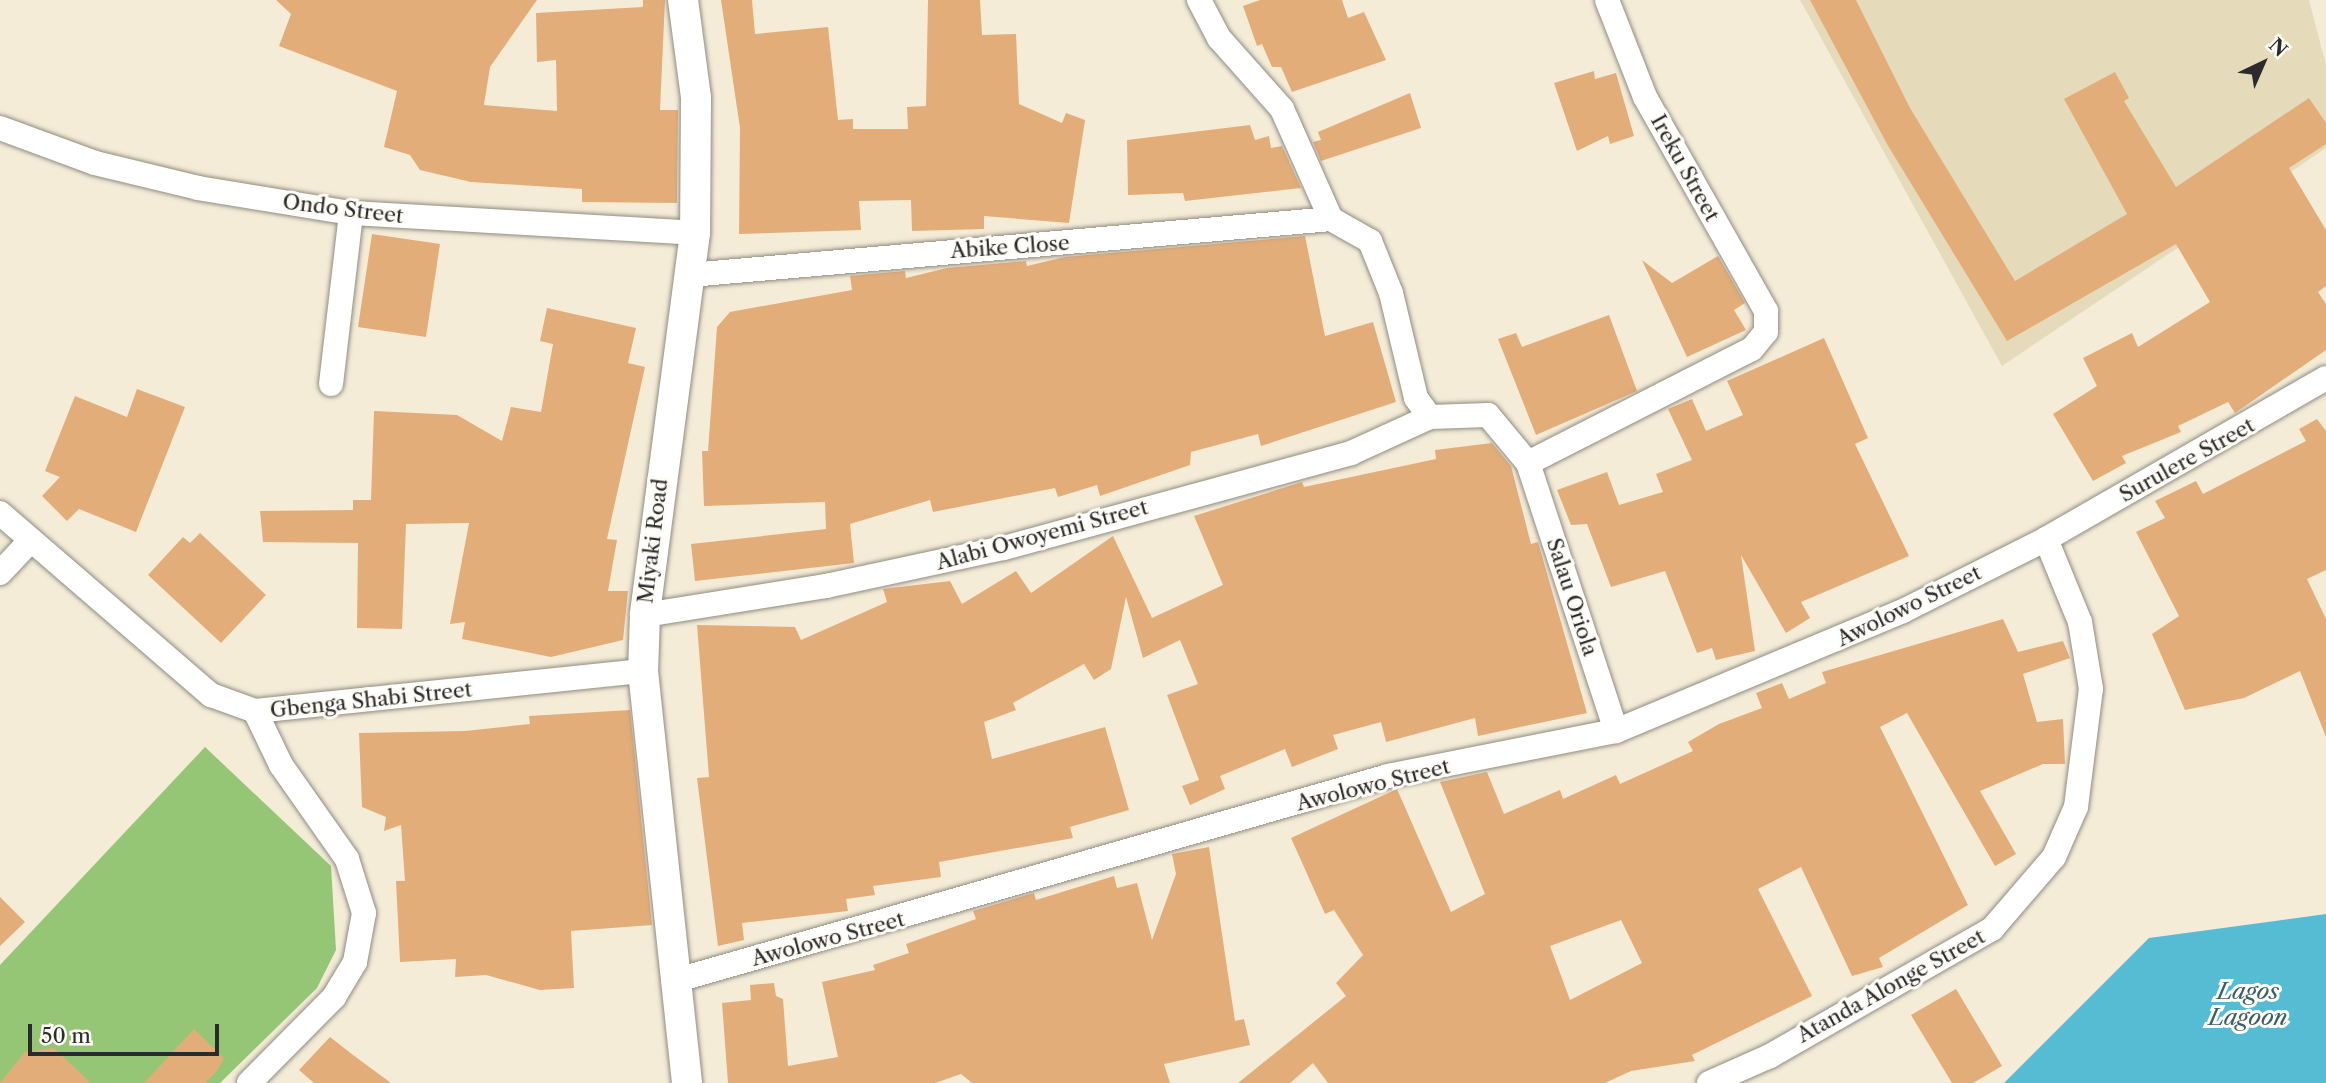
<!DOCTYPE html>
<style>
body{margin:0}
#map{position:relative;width:2326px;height:1083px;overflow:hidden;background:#f4ecd7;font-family:"Libre Caslon Text",serif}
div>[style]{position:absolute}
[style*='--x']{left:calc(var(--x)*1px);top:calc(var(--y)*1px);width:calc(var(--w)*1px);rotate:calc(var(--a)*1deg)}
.built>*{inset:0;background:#e5dbba}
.green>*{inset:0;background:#94c676}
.water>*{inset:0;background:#56bcd4}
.building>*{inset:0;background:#e3ad79}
.roads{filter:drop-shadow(0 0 2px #908c81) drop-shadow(0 0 2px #908c81)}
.minor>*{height:24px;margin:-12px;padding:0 12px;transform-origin:12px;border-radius:12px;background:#fff}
.tertiary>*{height:30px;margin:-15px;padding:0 15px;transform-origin:15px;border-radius:15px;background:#fff}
span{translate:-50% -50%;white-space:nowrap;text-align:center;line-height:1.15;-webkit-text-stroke:6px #fdfcf7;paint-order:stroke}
.street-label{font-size:21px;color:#2b2b2b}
.water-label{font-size:23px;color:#3a5e66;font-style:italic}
.north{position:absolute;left:2228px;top:28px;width:70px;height:70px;-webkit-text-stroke:5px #fdfcf7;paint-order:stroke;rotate:44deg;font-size:19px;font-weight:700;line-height:28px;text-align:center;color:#2b2b2b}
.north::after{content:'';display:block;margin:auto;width:24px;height:32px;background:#2b2b2b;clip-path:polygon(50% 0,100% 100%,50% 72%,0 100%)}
.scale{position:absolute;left:28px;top:1024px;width:191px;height:32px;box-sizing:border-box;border:4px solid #2b2b2b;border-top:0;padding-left:9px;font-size:21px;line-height:24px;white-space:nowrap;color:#2b2b2b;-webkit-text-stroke:5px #fdfcf7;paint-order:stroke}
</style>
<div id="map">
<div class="built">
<div style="clip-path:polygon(1800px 0,2309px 0,2326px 65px,2326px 148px,2002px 366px)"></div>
</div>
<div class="green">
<div style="clip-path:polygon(205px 747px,331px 866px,336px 950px,317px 988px,220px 1083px,0 1083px,0 965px)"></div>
</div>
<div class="water">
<div style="clip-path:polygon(2326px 914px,2326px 1083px,2004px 1083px,2149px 938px)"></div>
</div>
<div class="building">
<div style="clip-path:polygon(276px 0,537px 0,490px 67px,484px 105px,557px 111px,556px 60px,537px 62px,536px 13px,643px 7px,643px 0,665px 0,660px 110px,678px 110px,677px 203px,582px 202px,582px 189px,471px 182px,420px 170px,410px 155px,384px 147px,397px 91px,279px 46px,291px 14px)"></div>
<div style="clip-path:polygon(721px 0,752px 0,755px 34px,828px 27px,838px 120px,853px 119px,853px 129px,908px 129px,907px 107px,926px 106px,928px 0,980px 0,982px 35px,1016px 34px,1019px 104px,1062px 123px,1066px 113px,1085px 120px,1069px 223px,984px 216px,984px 229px,912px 231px,911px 200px,859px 201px,861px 230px,739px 234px,740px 128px)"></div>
<div style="clip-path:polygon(1260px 0,1342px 0,1348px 18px,1364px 12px,1386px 60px,1292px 92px,1281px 67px,1272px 67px,1262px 44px,1257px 46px,1243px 6px)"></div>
<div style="clip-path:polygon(1810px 0,1856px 0,1910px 108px,2015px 281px,2127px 214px,2064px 99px,2115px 72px,2129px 98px,2124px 101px,2176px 187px,2309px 98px,2326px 123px,2326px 144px,2289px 168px,2326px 230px,2326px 286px,2318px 292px,2326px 304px,2326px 350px,2235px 413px,2228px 402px,2178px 426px,2181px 432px,2122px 456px,2126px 463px,2093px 481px,2053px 414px,2097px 386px,2083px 358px,2132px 333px,2138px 347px,2210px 302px,2176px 244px,2007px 341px,1887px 144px)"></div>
<div style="clip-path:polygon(1594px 71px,1595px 79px,1616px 73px,1634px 136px,1610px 144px,1608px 136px,1577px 151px,1554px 83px)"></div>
<div style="clip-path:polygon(1410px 93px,1421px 128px,1321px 161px,1313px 142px,1321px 140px,1318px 132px)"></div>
<div style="clip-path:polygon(1250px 125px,1255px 140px,1269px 136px,1271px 148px,1282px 146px,1301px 188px,1185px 201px,1183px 193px,1128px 195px,1127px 140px)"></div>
<div style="clip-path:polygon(372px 234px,440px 244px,426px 337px,358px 327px)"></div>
<div style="clip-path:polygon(1305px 236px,1325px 336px,1373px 322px,1396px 402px,1261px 446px,1258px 434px,1191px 452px,1190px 465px,1100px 496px,1097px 485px,1058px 497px,1055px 488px,933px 512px,930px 500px,850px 524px,854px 563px,695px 581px,691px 544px,826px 529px,825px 502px,704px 506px,702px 451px,708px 451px,717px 327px,730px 312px,852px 290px,850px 276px,905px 271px,906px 278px,947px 268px,1026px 261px,1027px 266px,1065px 257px)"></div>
<div style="clip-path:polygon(1718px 256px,1745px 303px,1734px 310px,1746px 330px,1687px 357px,1642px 260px,1672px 283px)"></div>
<div style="clip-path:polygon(547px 308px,636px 328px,628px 363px,645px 367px,607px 539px,617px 540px,608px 591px,628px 591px,623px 640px,551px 657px,462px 639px,465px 622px,450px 624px,469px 523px,406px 524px,402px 629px,357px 628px,358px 543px,263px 542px,260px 511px,353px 510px,353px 500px,371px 500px,374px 411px,457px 415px,502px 441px,511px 407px,541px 412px,553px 344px,540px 341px)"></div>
<div style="clip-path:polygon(1609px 315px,1637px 391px,1536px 435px,1498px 339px,1516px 333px,1522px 347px)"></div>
<div style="clip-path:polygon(1824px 338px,1868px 438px,1855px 444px,1909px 556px,1801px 602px,1810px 618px,1786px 633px,1741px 555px,1755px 651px,1716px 660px,1712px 648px,1697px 653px,1665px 571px,1611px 587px,1587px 524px,1571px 525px,1557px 490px,1607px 472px,1619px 505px,1663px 492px,1656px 474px,1692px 460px,1668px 409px,1692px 399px,1706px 431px,1743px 415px,1727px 381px)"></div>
<div style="clip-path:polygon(137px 389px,185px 407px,136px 532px,79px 509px,67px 521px,42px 496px,60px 477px,45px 471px,75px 396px,127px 417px)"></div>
<div style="clip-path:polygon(2317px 419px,2326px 431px,2326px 570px,2307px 579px,2326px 619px,2326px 737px,2300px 671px,2244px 698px,2185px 710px,2152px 634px,2179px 616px,2136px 532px,2165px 518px,2155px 501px,2196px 481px,2203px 494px,2306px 441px,2299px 429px)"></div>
<div style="clip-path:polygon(1492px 443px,1511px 466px,1531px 544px,1538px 542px,1587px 713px,1478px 736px,1475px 718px,1386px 742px,1381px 722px,1333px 735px,1338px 749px,1292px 767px,1285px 749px,1220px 776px,1225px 789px,1190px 805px,1182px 786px,1199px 780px,1167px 695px,1198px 684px,1180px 640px,1143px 658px,1126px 597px,1111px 669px,1094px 680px,1084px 664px,1013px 703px,1016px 710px,984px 722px,992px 759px,1105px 727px,1129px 810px,1070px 827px,1073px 838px,939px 862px,941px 877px,873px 886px,875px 895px,846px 899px,848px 911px,742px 923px,744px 940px,718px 946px,697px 778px,709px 777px,697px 625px,795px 627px,801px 640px,887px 602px,883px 589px,950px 581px,962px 604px,1016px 571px,1031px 593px,1113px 536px,1152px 618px,1223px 585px,1194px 516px,1302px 482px,1304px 487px,1436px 459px,1435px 450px)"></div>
<div style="clip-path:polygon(200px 533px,266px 595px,221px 643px,148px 575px,183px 537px,190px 543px)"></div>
<div style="clip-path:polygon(evenodd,2003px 619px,2018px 652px,2063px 641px,2070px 658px,2023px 674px,2037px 722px,2063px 719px,2065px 764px,2043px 764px,1980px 791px,2016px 854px,1995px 866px,1907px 713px,1880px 727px,1968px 905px,1879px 958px,1883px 967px,1852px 976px,1801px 867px,1758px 889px,1812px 996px,1692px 1055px,1695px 1061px,1631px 1071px,1605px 1083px,1328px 1083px,1313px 1063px,1290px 1083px,1238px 1083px,1346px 996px,1336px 983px,1363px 955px,1334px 910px,1325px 914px,1291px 838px,1397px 789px,1451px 912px,1485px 894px,1440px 782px,1487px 772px,1504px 814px,1560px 790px,1563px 799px,1616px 775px,1620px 784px,1693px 751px,1688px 742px,1719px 724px,1762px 708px,1756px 693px,1782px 683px,1789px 699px,1826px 683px,1822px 672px,2003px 619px,1621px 920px,1642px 963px,1570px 1000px,1550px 946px,1621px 920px)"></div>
<div style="clip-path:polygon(630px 710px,652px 925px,571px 931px,574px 988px,540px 990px,486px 975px,455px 977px,456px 959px,400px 962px,396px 881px,405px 881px,401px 825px,384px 831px,386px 817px,362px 807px,359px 733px,465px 731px,530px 724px,529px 716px)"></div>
<div style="clip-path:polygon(1209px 847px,1235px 1021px,1244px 1019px,1250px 1045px,1164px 1064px,1170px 1083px,972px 1083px,961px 1074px,935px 1083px,728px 1083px,722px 1003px,751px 1000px,750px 985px,774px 983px,776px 996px,783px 999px,788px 1066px,838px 1057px,822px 982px,875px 970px,873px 965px,909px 953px,906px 944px,976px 919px,973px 911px,1034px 893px,1036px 900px,1114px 876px,1117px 888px,1137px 883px,1152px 940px,1176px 874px,1172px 854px)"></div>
<div style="clip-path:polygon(0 897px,25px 922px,0 946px)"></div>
<div style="clip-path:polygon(1956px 989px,2002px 1066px,1973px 1083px,1952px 1083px,1911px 1015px)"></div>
<div style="clip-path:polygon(194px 1029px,224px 1058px,217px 1071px,205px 1083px,144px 1083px)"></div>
<div style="clip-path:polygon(330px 1037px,353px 1055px,391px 1083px,314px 1083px,299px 1070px)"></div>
<div style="clip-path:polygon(54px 1048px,91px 1083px,0 1083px,25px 1052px)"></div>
</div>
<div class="roads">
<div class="minor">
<div style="--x:1199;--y:0;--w:43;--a:62.2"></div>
<div style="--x:1219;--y:38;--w:95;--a:48.4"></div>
<div style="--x:1282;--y:109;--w:120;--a:66"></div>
<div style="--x:1331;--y:219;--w:45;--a:29.4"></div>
<div style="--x:1370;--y:241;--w:56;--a:68"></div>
<div style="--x:1391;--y:293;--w:108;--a:76.6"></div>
<div style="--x:1416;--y:398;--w:24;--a:54"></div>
<div style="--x:1430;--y:417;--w:58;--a:-2"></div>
<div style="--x:1488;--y:415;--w:62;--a:50.2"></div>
<div style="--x:1528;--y:463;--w:282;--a:71.8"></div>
<div style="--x:0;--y:128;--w:101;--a:20.2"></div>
<div style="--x:95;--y:163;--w:106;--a:13.6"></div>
<div style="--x:198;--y:188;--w:155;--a:9.3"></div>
<div style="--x:351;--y:213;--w:345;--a:3.3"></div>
<div style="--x:690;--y:275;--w:643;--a:-4.99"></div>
<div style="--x:331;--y:384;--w:172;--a:-83.3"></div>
<div style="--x:1528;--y:463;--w:251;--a:-27"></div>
<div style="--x:1752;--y:349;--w:22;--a:-51"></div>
<div style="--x:1766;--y:332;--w:21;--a:-90"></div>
<div style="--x:1766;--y:311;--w:246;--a:-119.5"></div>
<div style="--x:1645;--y:97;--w:104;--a:-111.4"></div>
<div style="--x:0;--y:513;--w:279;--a:40.8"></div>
<div style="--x:211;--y:695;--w:47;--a:20"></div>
<div style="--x:255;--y:711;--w:390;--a:-5.9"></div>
<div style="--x:0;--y:573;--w:45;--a:-46.8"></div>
<div style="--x:645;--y:615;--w:183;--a:-9.1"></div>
<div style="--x:826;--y:586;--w:182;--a:-12.1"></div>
<div style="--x:1004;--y:548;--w:360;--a:-15.3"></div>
<div style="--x:1351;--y:453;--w:87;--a:-24.5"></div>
<div style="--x:681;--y:979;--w:736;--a:-16.02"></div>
<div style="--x:1388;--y:776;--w:232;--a:-11.2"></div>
<div style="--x:1616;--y:731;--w:311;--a:-22.7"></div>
<div style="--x:1903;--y:611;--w:160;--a:-26.7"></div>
<div style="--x:2046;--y:539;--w:323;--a:-29.9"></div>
<div style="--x:249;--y:1083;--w:121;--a:-45.3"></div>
<div style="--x:334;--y:997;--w:41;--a:-59"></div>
<div style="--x:355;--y:962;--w:50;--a:-79.6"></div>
<div style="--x:364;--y:913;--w:57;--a:-107.5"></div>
<div style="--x:347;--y:859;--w:115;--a:-125.1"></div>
<div style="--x:281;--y:765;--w:60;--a:-115.7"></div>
<div style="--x:1709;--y:1083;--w:67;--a:-23.9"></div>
<div style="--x:1770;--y:1056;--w:256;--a:-29.8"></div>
<div style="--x:1992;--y:929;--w:95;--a:-49.3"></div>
<div style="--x:2054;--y:857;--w:55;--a:-66.3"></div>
<div style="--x:2076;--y:807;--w:119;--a:-82.8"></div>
<div style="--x:2091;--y:689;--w:68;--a:-99.3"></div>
<div style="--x:2080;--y:622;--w:90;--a:-112.3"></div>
</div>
<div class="tertiary">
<div style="--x:683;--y:0;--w:99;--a:82.4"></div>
<div style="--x:696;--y:98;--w:135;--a:90.4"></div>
<div style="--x:695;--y:233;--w:385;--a:97.5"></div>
<div style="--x:645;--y:615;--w:56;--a:92"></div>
<div style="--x:643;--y:671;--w:414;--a:83.9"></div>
</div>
</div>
<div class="street-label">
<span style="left:1685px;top:168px;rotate:61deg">Ireku Street</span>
<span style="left:343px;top:209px;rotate:7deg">Ondo Street</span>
<span style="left:1010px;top:247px;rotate:-4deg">Abike Close</span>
<span style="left:2187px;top:460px;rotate:-29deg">Surulere Street</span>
<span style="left:1042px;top:535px;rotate:-15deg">Alabi Owoyemi Street</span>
<span style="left:653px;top:541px;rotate:-83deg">Miyaki Road</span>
<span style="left:1572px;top:597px;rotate:72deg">Salau Oriola</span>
<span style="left:1909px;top:606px;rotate:-26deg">Awolowo Street</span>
<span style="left:371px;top:700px;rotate:-6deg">Gbenga Shabi Street</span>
<span style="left:1373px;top:785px;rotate:-14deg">Awolowo Street</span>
<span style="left:828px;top:939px;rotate:-15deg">Awolowo Street</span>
<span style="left:1891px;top:986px;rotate:-29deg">Atanda Alonge Street</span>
</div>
<div class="water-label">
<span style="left:2248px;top:1004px">Lagos<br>Lagoon</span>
</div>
<div class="north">N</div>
<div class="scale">50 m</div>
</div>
